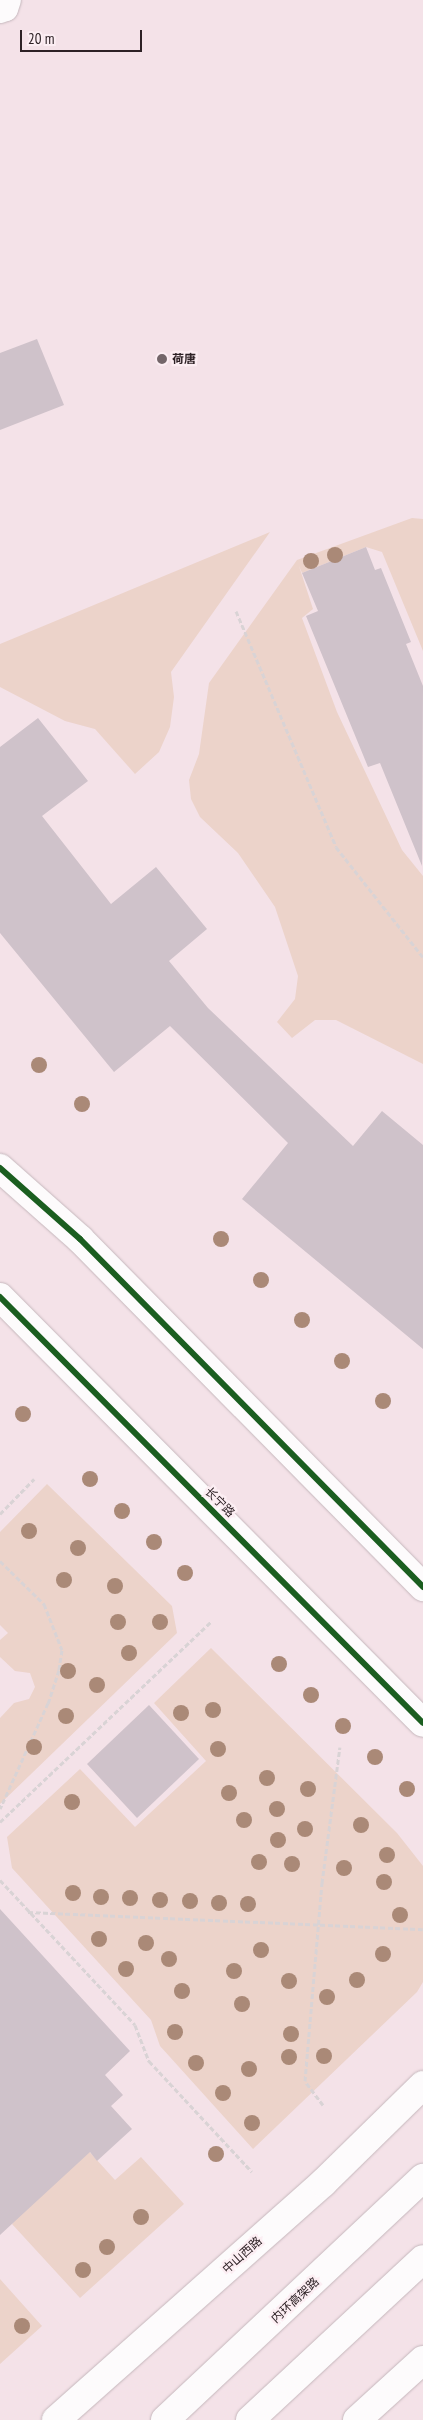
<!DOCTYPE html>
<meta charset="utf-8">
<style>
body{margin:0}
#map{position:relative;width:423px;height:2420px;overflow:hidden;background:#f4e2e8;font-family:"PT Sans Narrow","Noto Sans SC",sans-serif}
div>[style]{position:absolute}
[style*='--x']{left:calc(var(--x)*1px);top:calc(var(--y)*1px);width:calc(var(--w)*1px);rotate:calc(var(--a)*1deg)}
.green>*{inset:0;background:#ecd3ca}
.building>*{inset:0;background:#cfc2ca}
.path>*{height:3px;margin-top:-1.5px;transform-origin:0;background:repeating-linear-gradient(90deg,#d9d3d5 0 5px,transparent 0 7.5px)}
.roads{filter:drop-shadow(0 0 1px #c5b7bc) drop-shadow(0 0 1px #c5b7bc)}
.lane>*{height:24px;margin:-12px;padding:0 12px;transform-origin:12px;border-radius:12px;background:#fdfbfc}
.primary>*{height:28px;margin:-14px;padding:0 14px;transform-origin:14px;border-radius:14px;background:#fdfbfc}
.highway>*{height:28px;margin:-14px;padding:0 14px;transform-origin:14px;border-radius:14px;background:#fdfbfc}
.cycleway>*{height:6px;margin:-3px;padding:0 3px;transform-origin:3px;border-radius:3px;background:#1b5e20}
.trees>*{width:16px;height:16px;margin:-8px;border-radius:50%;background:#aa8977}
.dots>*{width:14px;height:14px;translate:-50% -50%;box-sizing:border-box;border:2px solid #fceef3;border-radius:50%}
span{translate:-50% -50%;white-space:nowrap;text-align:center;line-height:1.15;-webkit-text-stroke:4.5px #fceef3;paint-order:stroke}
.poi-label{font-size:12px;color:#2d2125;font-weight:700}
.left{translate:0 -50%;text-align:left}
.street-label{font-size:12px;color:#2d2125}
.scale{position:absolute;left:20px;top:30px;width:122px;height:22px;box-sizing:border-box;border:2px solid #2d2125;border-top:0;padding-left:6px;font-size:15px;line-height:18px;white-space:nowrap;color:#2d2125;-webkit-text-stroke:4px #fceef3;paint-order:stroke}
</style>
<div id="map">
<div class="green">
<div style="clip-path:polygon(412px 518px,423px 519px,423px 651px,382px 552px,366px 547px,302px 573px,299px 566px,313px 609px,302px 618px,337px 712px,402px 850px,423px 876px,423px 1064px,336px 1020px,315px 1020px,292px 1038px,277px 1022px,295px 999px,298px 976px,275px 907px,238px 853px,200px 817px,191px 799px,189px 780px,199px 754px,209px 683px,297px 560px)"></div>
<div style="clip-path:polygon(270px 532px,171px 672px,174px 697px,170px 727px,159px 752px,135px 774px,95px 729px,65px 721px,0 687px,0 644px)"></div>
<div style="clip-path:polygon(47px 1484px,172px 1606px,177px 1633px,0 1804px,0 1718px,14px 1703px,29px 1699px,35px 1687px,30px 1673px,15px 1671px,0 1657px,0 1640px,8px 1633px,0 1625px,0 1532px)"></div>
<div style="clip-path:polygon(211px 1648px,397px 1833px,423px 1866px,423px 1982px,417px 1992px,253px 2149px,160px 2046px,151px 2020px,12px 1868px,7px 1837px,80px 1769px,135px 1827px,206px 1761px,154px 1703px)"></div>
<div style="clip-path:polygon(76px 2137px,115px 2180px,141px 2157px,184px 2204px,80px 2298px,12px 2224px)"></div>
<div style="clip-path:polygon(0 2279px,42px 2326px,0 2364px)"></div>
</div>
<div class="building">
<div style="clip-path:polygon(37px 339px,64px 405px,0 430px,0 353px)"></div>
<div style="clip-path:polygon(366px 547px,375px 570px,381px 568px,411px 642px,406px 644px,423px 686px,422px 866px,380px 763px,368px 767px,306px 616px,318px 611px,302px 573px)"></div>
<div style="clip-path:polygon(38px 718px,88px 781px,42px 816px,111px 904px,156px 867px,207px 929px,169px 961px,208px 1008px,353px 1146px,382px 1111px,423px 1145px,423px 1349px,242px 1199px,288px 1143px,170px 1026px,114px 1072px,0 933px,0 747px)"></div>
<div style="clip-path:polygon(149px 1705px,199px 1759px,137px 1818px,87px 1764px)"></div>
<div style="clip-path:polygon(0 1909px,130px 2051px,105px 2075px,123px 2095px,111px 2106px,132px 2129px,97px 2161px,90px 2152px,0 2235px)"></div>
</div>
<div class="path">
<div style="--x:236;--y:611;--w:256;--a:67"></div>
<div style="--x:336;--y:847;--w:140;--a:51.7"></div>
<div style="--x:0;--y:1514;--w:49;--a:-45.8"></div>
<div style="--x:0;--y:1561;--w:62;--a:44.3"></div>
<div style="--x:44;--y:1604;--w:49;--a:68.6"></div>
<div style="--x:62;--y:1650;--w:20;--a:99"></div>
<div style="--x:59;--y:1670;--w:35;--a:108"></div>
<div style="--x:48;--y:1703;--w:116;--a:114.4"></div>
<div style="--x:0;--y:1822;--w:291;--a:-43.5"></div>
<div style="--x:0;--y:1880;--w:198;--a:47"></div>
<div style="--x:135;--y:2025;--w:39;--a:69"></div>
<div style="--x:149;--y:2061;--w:151;--a:47.1"></div>
<div style="--x:28;--y:1912;--w:395;--a:2.5"></div>
<div style="--x:323;--y:2105;--w:30;--a:-127"></div>
<div style="--x:305;--y:2081;--w:199;--a:-85.1"></div>
<div style="--x:322;--y:1883;--w:137;--a:-82.5"></div>
</div>
<div class="roads">
<div class="lane">
<div style="--x:0;--y:11;--w:6;--a:-18"></div>
<div style="--x:6;--y:9;--w:9;--a:-72"></div>
</div>
<div class="primary">
<div style="--x:0;--y:1168;--w:107;--a:41.6"></div>
<div style="--x:80;--y:1239;--w:489;--a:45.4"></div>
<div style="--x:0;--y:1297;--w:600;--a:45.2"></div>
<div style="--x:56;--y:2420;--w:357;--a:-41.6"></div>
<div style="--x:323;--y:2183;--w:140;--a:-44.4"></div>
<div style="--x:357;--y:2420;--w:89;--a:-42.3"></div>
</div>
<div class="highway">
<div style="--x:165;--y:2420;--w:354;--a:-43.2"></div>
<div style="--x:250;--y:2420;--w:236;--a:-42.9"></div>
</div>
</div>
<div class="cycleway">
<div style="--x:0;--y:1168;--w:107;--a:41.6"></div>
<div style="--x:80;--y:1239;--w:489;--a:45.4"></div>
<div style="--x:0;--y:1297;--w:600;--a:45.2"></div>
</div>
<div class="trees">
<div style="left:335px;top:555px"></div>
<div style="left:311px;top:561px"></div>
<div style="left:39px;top:1065px"></div>
<div style="left:82px;top:1104px"></div>
<div style="left:221px;top:1239px"></div>
<div style="left:261px;top:1280px"></div>
<div style="left:302px;top:1320px"></div>
<div style="left:342px;top:1361px"></div>
<div style="left:383px;top:1401px"></div>
<div style="left:23px;top:1414px"></div>
<div style="left:90px;top:1479px"></div>
<div style="left:122px;top:1511px"></div>
<div style="left:29px;top:1531px"></div>
<div style="left:154px;top:1542px"></div>
<div style="left:78px;top:1548px"></div>
<div style="left:185px;top:1573px"></div>
<div style="left:64px;top:1580px"></div>
<div style="left:115px;top:1586px"></div>
<div style="left:118px;top:1622px"></div>
<div style="left:160px;top:1622px"></div>
<div style="left:129px;top:1653px"></div>
<div style="left:279px;top:1664px"></div>
<div style="left:68px;top:1671px"></div>
<div style="left:97px;top:1685px"></div>
<div style="left:311px;top:1695px"></div>
<div style="left:213px;top:1710px"></div>
<div style="left:181px;top:1713px"></div>
<div style="left:66px;top:1716px"></div>
<div style="left:343px;top:1726px"></div>
<div style="left:34px;top:1747px"></div>
<div style="left:218px;top:1749px"></div>
<div style="left:375px;top:1757px"></div>
<div style="left:267px;top:1778px"></div>
<div style="left:308px;top:1789px"></div>
<div style="left:407px;top:1789px"></div>
<div style="left:229px;top:1793px"></div>
<div style="left:72px;top:1802px"></div>
<div style="left:277px;top:1809px"></div>
<div style="left:244px;top:1820px"></div>
<div style="left:361px;top:1825px"></div>
<div style="left:305px;top:1829px"></div>
<div style="left:278px;top:1840px"></div>
<div style="left:387px;top:1855px"></div>
<div style="left:259px;top:1862px"></div>
<div style="left:292px;top:1864px"></div>
<div style="left:344px;top:1868px"></div>
<div style="left:384px;top:1882px"></div>
<div style="left:73px;top:1893px"></div>
<div style="left:101px;top:1897px"></div>
<div style="left:130px;top:1898px"></div>
<div style="left:160px;top:1900px"></div>
<div style="left:190px;top:1901px"></div>
<div style="left:219px;top:1903px"></div>
<div style="left:248px;top:1904px"></div>
<div style="left:400px;top:1915px"></div>
<div style="left:99px;top:1939px"></div>
<div style="left:146px;top:1943px"></div>
<div style="left:261px;top:1950px"></div>
<div style="left:383px;top:1954px"></div>
<div style="left:169px;top:1959px"></div>
<div style="left:126px;top:1969px"></div>
<div style="left:234px;top:1971px"></div>
<div style="left:357px;top:1980px"></div>
<div style="left:289px;top:1981px"></div>
<div style="left:182px;top:1991px"></div>
<div style="left:327px;top:1997px"></div>
<div style="left:242px;top:2004px"></div>
<div style="left:175px;top:2032px"></div>
<div style="left:291px;top:2034px"></div>
<div style="left:324px;top:2056px"></div>
<div style="left:289px;top:2057px"></div>
<div style="left:196px;top:2063px"></div>
<div style="left:249px;top:2069px"></div>
<div style="left:223px;top:2093px"></div>
<div style="left:252px;top:2123px"></div>
<div style="left:216px;top:2154px"></div>
<div style="left:141px;top:2217px"></div>
<div style="left:107px;top:2247px"></div>
<div style="left:83px;top:2270px"></div>
<div style="left:22px;top:2326px"></div>
</div>
<div class="dots">
<div style="left:162px;top:359px;background:#736569"></div>
</div>
<div class="poi-label">
<span class="left" style="left:172px;top:359px">荷唐</span>
</div>
<div class="street-label">
<span style="left:220px;top:1502px;rotate:45deg">长宁路</span>
<span style="left:242px;top:2255px;rotate:-42deg">中山西路</span>
<span style="left:295px;top:2300px;rotate:-43deg">内环高架路</span>
</div>
<div class="scale">20 m</div>
</div>
